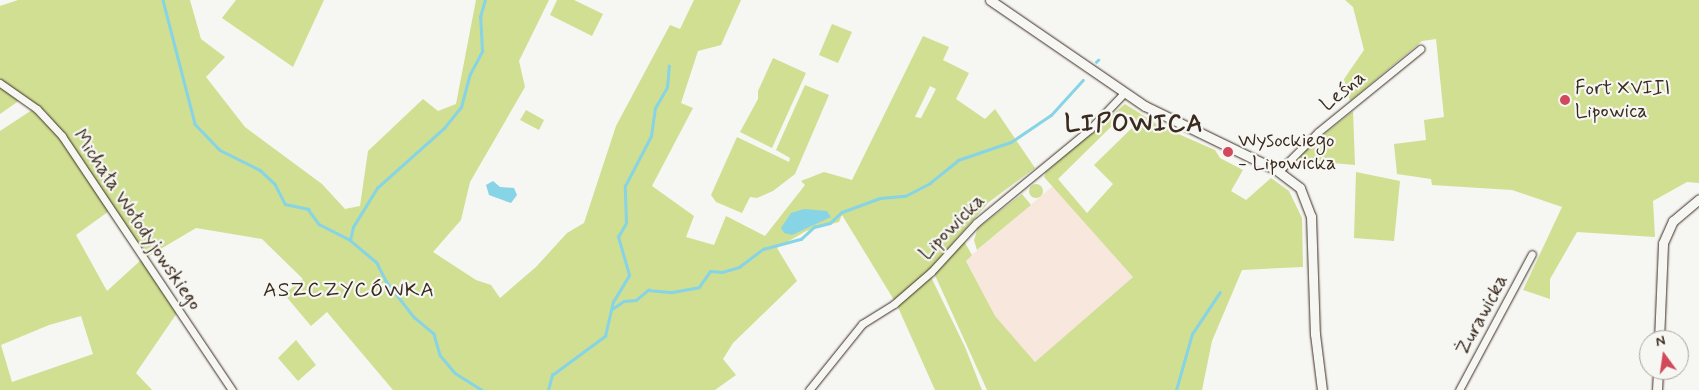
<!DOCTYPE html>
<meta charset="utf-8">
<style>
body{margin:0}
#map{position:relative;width:1699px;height:390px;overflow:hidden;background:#f6f6f2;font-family:Mynerve,sans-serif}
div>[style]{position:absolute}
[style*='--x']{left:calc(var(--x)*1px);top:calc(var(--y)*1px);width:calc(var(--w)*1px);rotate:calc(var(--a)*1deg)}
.built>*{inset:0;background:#f7e7dd}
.green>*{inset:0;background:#d0df92}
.round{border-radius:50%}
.water>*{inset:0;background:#86d4e5}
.stream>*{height:2.5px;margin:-1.25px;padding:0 1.25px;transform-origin:1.25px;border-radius:1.25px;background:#86d4e5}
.roads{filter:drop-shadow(0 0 1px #3b2a1e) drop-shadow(0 0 1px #3b2a1e)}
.minor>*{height:7px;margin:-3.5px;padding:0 3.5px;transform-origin:3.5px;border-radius:3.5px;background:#f6f6f2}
.tertiary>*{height:9px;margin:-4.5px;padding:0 4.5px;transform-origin:4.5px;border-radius:4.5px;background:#f6f6f2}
.dots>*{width:14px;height:14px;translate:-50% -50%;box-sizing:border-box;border:2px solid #f6f6f2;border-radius:50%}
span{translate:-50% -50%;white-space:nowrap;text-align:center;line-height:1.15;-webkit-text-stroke:4.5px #f6f6f2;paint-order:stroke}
.poi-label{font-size:20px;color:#3b2a1e}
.left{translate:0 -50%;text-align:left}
.street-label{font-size:20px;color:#3b2a1e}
.neighbourhood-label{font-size:21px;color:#3b2a1e;letter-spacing:1px}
.district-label{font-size:25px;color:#3b2a1e;font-weight:700;letter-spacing:1px}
.north{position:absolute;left:1639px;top:330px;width:50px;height:50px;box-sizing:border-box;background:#f6f6f2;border:1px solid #aba49d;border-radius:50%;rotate:346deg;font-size:14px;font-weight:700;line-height:20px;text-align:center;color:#3b2a1e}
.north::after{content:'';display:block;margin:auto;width:18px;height:22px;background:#d1495b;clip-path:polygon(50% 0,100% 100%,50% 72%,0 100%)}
</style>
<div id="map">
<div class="built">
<div style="clip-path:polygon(1054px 185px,1133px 277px,1035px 362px,995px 317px,966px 260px)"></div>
</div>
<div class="green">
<div style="clip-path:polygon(evenodd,18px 0,190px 0,201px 39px,225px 57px,206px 77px,245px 127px,322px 184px,345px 209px,360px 206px,368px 151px,423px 99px,438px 111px,456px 104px,476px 0,549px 0,519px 61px,525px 87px,470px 182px,461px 220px,433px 252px,476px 280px,491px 285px,500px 298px,536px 267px,567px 233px,584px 223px,616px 126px,670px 25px,680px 29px,694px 0,741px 0,721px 45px,698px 51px,681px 103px,693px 108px,652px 186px,694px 216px,686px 237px,714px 245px,726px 216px,765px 236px,805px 185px,801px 181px,824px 172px,852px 180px,923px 36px,949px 47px,943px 60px,969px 73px,956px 99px,985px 119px,995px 109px,1035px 168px,989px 202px,929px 270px,894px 300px,842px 215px,839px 222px,806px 231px,777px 248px,797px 281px,733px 343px,723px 359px,736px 375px,715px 390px,393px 390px,327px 312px,311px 326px,284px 294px,303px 279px,262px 239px,196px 228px,147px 257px,46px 112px,0 80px,0 6px,18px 0,930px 86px,936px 89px,921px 118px,915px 117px,930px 86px)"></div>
<div style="clip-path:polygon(236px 0,324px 0,293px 67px,222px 18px)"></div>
<div style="clip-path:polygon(557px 0,574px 0,603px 14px,592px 36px,550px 15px)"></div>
<div style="clip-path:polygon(1345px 0,1699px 0,1699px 183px,1687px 182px,1653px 201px,1655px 237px,1577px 232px,1550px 279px,1550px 299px,1523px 290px,1562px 207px,1512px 190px,1432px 185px,1431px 179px,1397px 174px,1394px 144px,1426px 140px,1424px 120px,1444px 117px,1436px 39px,1422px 41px,1350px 101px,1344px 79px,1364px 50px,1353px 7px)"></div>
<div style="clip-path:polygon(832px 24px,852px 32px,838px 63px,819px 55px)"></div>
<div style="clip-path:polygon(773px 58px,806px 73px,772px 148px,740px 132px,758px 99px,758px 91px)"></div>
<div style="clip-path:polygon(805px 85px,829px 95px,795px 174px,773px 191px,757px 198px,750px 197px,742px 213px,716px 202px,711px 195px,737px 137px,789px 162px,790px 158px,776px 150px)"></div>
<div style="clip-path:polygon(0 87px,20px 100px,0 114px)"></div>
<div style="clip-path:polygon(evenodd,1125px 104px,1160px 126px,1215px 150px,1220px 158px,1243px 170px,1231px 191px,1246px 200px,1271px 178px,1289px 191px,1302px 218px,1303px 267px,1242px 270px,1212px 341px,1202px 390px,987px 390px,934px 273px,964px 241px,972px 255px,966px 261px,995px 316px,1035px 362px,1133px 277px,1044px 177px,1046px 172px,1125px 104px,1124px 114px,1136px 124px,1094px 165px,1113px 184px,1087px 213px,1058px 179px,1124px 114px)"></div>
<div style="clip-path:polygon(evenodd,32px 110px,59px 138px,109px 211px,76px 235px,107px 291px,141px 260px,177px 313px,136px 373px,152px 390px,0 390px,0 131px,32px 110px,81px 316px,93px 354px,12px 382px,1px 345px,49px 325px,81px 316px)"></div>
<div style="clip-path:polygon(526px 110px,544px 120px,539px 130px,520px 120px)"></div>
<div style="clip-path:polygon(1353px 111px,1355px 165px,1297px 160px,1302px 152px)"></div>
<div style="clip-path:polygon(1356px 172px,1400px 181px,1394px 241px,1354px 238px)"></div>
<div class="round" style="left:1029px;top:184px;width:14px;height:14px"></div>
<div style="clip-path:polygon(1022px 194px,1031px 205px,977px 250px,974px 240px,978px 228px)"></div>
<div style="clip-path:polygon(931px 277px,965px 347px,982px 390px,935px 390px,897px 305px)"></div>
<div style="clip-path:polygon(296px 340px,316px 365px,298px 381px,278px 358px)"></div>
</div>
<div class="water">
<div style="clip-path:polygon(493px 181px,500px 187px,514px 188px,517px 195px,511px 203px,489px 195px,486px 185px)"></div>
<div style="clip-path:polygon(804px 209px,827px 211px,831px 217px,792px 235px,784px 233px,781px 228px,791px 213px)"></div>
</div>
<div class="stream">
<div style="--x:163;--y:0;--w:128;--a:75.5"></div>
<div style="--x:195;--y:124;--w:36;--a:46"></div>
<div style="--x:220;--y:150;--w:45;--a:26.6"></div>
<div style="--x:260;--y:170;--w:21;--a:43"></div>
<div style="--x:275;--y:184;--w:22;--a:63"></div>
<div style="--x:285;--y:204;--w:24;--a:12"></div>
<div style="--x:308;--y:209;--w:19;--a:54"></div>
<div style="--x:319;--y:224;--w:35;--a:27"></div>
<div style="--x:350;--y:240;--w:35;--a:40"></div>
<div style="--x:377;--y:263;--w:20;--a:63"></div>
<div style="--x:386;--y:281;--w:46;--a:52.1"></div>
<div style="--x:414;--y:317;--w:26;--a:40"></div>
<div style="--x:434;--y:334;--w:22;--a:74"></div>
<div style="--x:440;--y:355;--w:23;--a:50"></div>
<div style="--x:455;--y:373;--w:32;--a:32"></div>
<div style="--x:1096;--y:62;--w:3;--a:-45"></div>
<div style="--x:350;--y:240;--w:13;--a:-77"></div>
<div style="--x:353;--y:227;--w:46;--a:-58.4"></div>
<div style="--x:377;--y:188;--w:90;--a:-41.8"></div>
<div style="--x:444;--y:128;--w:27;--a:-51"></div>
<div style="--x:461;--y:107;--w:34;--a:-75"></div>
<div style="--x:470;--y:74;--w:26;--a:-62"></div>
<div style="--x:482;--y:51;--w:34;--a:-93"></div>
<div style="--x:480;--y:17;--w:18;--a:-74"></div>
<div style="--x:612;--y:309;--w:14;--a:-34"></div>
<div style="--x:624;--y:301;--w:12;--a:-5"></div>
<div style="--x:636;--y:300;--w:16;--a:-40"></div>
<div style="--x:648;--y:290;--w:24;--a:5"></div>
<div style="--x:672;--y:292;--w:27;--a:-10"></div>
<div style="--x:699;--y:287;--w:19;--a:-55"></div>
<div style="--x:710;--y:271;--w:12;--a:5"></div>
<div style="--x:722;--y:272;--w:18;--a:-16"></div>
<div style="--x:739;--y:267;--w:30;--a:-37"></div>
<div style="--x:763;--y:249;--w:39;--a:-15"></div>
<div style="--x:801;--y:239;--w:18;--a:-43"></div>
<div style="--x:814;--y:227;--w:16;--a:-14"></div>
<div style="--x:830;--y:223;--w:16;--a:-43"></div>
<div style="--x:842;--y:212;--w:40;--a:-20.2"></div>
<div style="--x:880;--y:198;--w:25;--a:-5"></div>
<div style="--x:905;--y:196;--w:28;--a:-27"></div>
<div style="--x:930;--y:183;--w:36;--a:-39"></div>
<div style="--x:958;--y:160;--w:56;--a:-18.8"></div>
<div style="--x:1011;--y:142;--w:48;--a:-34"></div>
<div style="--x:1051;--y:115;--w:47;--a:-47.6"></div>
<div style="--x:548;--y:390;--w:16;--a:-75"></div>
<div style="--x:552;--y:375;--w:66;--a:-36.3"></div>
<div style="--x:605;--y:336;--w:35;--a:-77"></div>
<div style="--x:613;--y:302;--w:31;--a:-59"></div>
<div style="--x:629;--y:275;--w:40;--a:-106"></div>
<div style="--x:618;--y:237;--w:16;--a:-60"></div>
<div style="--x:626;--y:223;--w:37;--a:-92"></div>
<div style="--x:625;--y:186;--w:56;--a:-62.5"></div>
<div style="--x:651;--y:136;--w:28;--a:-82"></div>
<div style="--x:655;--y:108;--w:24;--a:-60"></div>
<div style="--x:667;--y:87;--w:21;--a:-85"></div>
<div style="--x:1176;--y:390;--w:58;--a:-74.1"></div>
<div style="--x:1192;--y:334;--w:50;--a:-56.3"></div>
</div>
<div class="roads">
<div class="minor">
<div style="--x:0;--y:83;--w:45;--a:35.1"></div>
<div style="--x:37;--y:109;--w:37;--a:47"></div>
<div style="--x:62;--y:136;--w:306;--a:56.2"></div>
<div style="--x:1279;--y:171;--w:55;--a:-45"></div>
<div style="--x:1318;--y:132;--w:132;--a:-39.1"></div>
<div style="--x:809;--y:390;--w:85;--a:-51.2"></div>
<div style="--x:862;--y:324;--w:38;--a:-32"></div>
<div style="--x:894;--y:304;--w:49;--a:-40.9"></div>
<div style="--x:931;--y:272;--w:67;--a:-47.4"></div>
<div style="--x:976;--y:223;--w:148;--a:-39.5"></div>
<div style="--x:1090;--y:129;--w:50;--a:-46.6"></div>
<div style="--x:1459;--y:390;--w:154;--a:-61.8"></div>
</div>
<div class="tertiary">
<div style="--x:990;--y:0;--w:188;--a:34.4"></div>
<div style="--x:1145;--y:106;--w:144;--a:25.9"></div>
<div style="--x:1275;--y:169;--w:31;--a:37"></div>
<div style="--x:1300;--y:188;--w:30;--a:69"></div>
<div style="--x:1311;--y:216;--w:118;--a:88.1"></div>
<div style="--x:1315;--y:334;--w:56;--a:82.9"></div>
<div style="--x:1659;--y:340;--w:97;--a:-87.6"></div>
<div style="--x:1663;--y:243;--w:24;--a:-66"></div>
<div style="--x:1673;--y:221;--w:34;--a:-40"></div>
<div style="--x:1657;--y:390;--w:20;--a:-87"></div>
</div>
</div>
<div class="dots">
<div style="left:1565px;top:100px;background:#d1495b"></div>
<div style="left:1228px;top:152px;background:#d1495b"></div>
</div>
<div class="poi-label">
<span class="left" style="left:1575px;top:100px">Fort XVIII<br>Lipowica</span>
<span class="left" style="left:1238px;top:152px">Wysockiego<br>- Lipowicka</span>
</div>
<div class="street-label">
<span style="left:1343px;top:91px;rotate:-39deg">Leśna</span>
<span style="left:137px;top:220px;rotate:56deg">Michała Wołodyjowskiego</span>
<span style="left:952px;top:227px;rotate:-45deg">Lipowicka</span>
<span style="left:1482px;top:315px;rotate:-62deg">Żurawicka</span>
</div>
<div class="neighbourhood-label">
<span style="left:349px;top:290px">ASZCZYCÓWKA</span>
</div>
<div class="district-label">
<span style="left:1134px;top:125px">LIPOWICA</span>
</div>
<div class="north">N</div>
</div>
